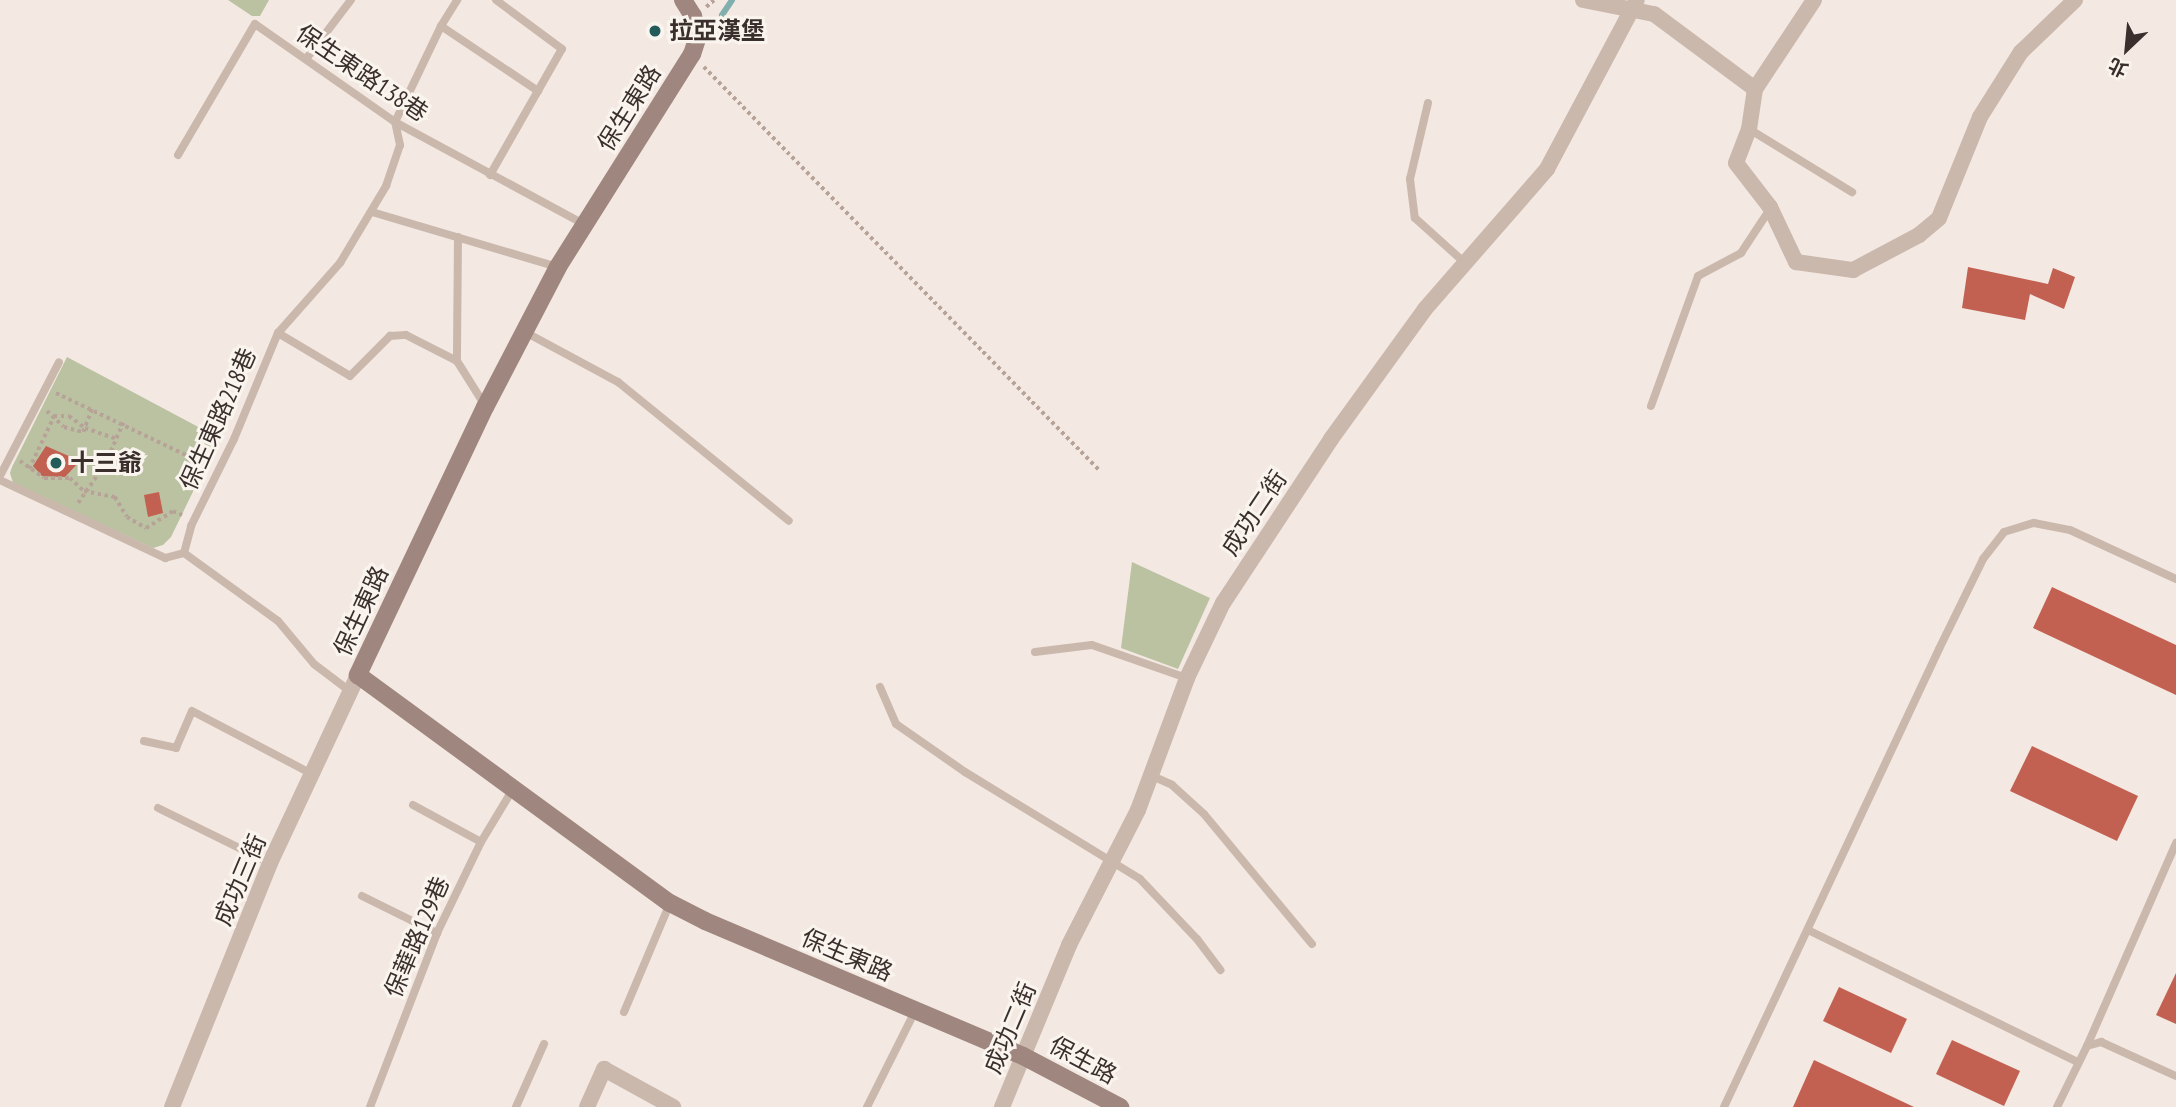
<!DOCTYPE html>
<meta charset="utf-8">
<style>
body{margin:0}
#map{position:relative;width:2176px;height:1107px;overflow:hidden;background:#f3e9e2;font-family:"PT Sans Narrow","Noto Sans TC",sans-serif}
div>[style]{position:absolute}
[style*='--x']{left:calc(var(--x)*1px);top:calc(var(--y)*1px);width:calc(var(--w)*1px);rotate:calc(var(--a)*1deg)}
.green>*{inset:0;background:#bbc2a2}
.stream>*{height:6px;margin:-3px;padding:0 3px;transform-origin:3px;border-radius:3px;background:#81afad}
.building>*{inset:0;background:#c26151}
.path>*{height:3.5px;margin-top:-1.75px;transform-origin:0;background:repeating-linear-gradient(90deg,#b7a298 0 3.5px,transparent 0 7px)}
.lane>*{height:8px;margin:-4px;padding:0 4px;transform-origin:4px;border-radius:4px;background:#cbb8ad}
.street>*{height:16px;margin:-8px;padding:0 8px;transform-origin:8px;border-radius:8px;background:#cbb8ad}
.secondary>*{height:18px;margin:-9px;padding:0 9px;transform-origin:9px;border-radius:9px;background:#9f877f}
.dots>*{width:19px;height:19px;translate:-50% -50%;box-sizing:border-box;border:4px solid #faf4ee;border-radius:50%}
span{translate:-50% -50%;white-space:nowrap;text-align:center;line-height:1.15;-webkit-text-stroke:6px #faf4ee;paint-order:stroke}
.poi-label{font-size:24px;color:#3a2f2c;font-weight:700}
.left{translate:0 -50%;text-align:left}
.street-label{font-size:24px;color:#3a2f2c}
.north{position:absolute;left:2092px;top:14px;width:70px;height:70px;-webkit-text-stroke:5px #faf4ee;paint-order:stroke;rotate:206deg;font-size:19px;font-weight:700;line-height:28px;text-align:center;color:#3a2f2c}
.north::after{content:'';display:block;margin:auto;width:24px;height:32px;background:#3a2f2c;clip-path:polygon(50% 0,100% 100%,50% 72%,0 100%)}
</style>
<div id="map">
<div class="green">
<div style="clip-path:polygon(228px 0,269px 0,260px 16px,252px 16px)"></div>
<div style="clip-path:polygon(67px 357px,219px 438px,171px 537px,163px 545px,153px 548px,13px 483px,10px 473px,12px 467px)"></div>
<div style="clip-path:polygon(1132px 562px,1210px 598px,1178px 669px,1121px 648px)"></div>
</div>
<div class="stream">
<div style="--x:722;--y:15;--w:18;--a:-56"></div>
</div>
<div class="building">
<div style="clip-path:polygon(1968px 267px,2048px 284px,2053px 268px,2075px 277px,2064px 309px,2030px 294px,2025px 320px,1962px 308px)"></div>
<div style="clip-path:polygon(46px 446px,80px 461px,65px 477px,42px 476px,33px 466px)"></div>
<div style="clip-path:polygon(159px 492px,163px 513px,148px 517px,144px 495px)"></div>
<div style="clip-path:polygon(2052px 587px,2176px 645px,2176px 695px,2033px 628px)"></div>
<div style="clip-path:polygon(2032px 746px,2138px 796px,2117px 841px,2010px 791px)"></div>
<div style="clip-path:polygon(2176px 973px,2176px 1024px,2156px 1015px)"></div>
<div style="clip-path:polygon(1839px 987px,1907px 1019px,1891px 1053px,1823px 1021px)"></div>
<div style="clip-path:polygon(1952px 1040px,2020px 1071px,2004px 1106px,1936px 1074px)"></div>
<div style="clip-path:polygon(1814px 1060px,1914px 1107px,1793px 1107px)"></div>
</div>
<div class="path">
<div style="--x:706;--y:7;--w:11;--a:-41"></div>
<div style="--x:704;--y:67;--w:564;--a:45.57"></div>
<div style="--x:56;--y:393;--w:167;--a:25.5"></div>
<div style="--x:47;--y:411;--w:23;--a:43"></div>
<div style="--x:64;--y:427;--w:20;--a:15"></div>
<div style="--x:83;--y:432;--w:25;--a:-69"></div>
<div style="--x:20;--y:461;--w:29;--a:35"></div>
<div style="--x:44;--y:478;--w:26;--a:0"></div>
<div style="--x:70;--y:478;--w:19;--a:43"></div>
<div style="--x:84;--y:491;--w:32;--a:11"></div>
<div style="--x:115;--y:497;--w:23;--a:59"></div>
<div style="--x:127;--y:517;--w:22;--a:30"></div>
<div style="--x:146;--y:528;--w:32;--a:-32"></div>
<div style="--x:173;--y:511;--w:10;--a:24"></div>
<div style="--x:103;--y:466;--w:13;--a:27"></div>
<div style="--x:29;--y:469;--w:59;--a:-64.7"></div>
<div style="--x:54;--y:416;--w:15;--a:0"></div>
<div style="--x:69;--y:416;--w:20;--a:37"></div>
<div style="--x:85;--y:428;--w:34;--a:19"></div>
<div style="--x:78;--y:503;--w:47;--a:-55.3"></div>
<div style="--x:105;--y:464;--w:45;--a:-66.3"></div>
</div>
<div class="lane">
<div style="--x:441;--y:26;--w:117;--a:33.8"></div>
<div style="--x:306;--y:59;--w:74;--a:-52.7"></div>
<div style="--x:1428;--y:103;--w:78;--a:103.3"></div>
<div style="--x:1410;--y:179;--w:39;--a:83"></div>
<div style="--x:1415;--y:218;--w:67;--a:42"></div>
<div style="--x:1749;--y:129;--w:121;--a:31.5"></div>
<div style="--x:178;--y:155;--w:152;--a:-59.6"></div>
<div style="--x:255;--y:24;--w:171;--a:35"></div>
<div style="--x:395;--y:122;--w:215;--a:28.4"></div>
<div style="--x:490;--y:175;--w:145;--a:-60.3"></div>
<div style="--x:562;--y:49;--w:82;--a:-143.4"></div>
<div style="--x:372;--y:212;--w:194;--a:16.5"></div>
<div style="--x:458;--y:237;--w:124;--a:90.5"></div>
<div style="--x:457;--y:361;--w:51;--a:57.9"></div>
<div style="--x:525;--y:332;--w:106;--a:28.3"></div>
<div style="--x:618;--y:382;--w:220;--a:39.1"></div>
<div style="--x:278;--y:333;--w:84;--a:30.8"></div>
<div style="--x:350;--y:376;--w:57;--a:-45"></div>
<div style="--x:390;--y:336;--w:16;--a:-4"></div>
<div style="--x:406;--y:335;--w:57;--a:27"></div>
<div style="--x:1651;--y:406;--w:138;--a:-70.1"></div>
<div style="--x:1698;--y:276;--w:49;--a:-28.1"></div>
<div style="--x:1741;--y:253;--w:53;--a:-56.6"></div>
<div style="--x:0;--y:476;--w:128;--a:-62.6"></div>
<div style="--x:0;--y:480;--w:183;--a:25.3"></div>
<div style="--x:165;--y:558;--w:20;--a:-15"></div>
<div style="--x:1035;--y:652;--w:57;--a:-7"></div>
<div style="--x:1092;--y:645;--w:101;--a:19.2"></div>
<div style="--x:880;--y:687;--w:40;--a:66.6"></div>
<div style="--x:896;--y:724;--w:84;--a:34.8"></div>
<div style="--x:965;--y:772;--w:205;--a:31.4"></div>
<div style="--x:1140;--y:879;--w:83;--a:46.5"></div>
<div style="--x:1197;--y:939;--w:39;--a:53"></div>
<div style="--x:351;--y:692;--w:46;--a:-142.9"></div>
<div style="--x:314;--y:664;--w:56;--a:-129.9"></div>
<div style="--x:278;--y:621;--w:116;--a:-144.1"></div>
<div style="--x:184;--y:553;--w:28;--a:-75"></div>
<div style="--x:191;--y:526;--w:97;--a:-63.7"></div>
<div style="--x:234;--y:439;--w:115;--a:-67.5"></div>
<div style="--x:278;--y:333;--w:94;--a:-48.5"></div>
<div style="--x:340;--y:263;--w:90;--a:-59.1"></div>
<div style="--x:386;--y:186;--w:43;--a:-71.1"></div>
<div style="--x:400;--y:145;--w:24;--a:-102"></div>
<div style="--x:395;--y:122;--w:106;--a:-64.4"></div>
<div style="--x:441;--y:26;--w:31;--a:-58"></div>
<div style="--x:144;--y:741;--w:33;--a:12"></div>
<div style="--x:176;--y:748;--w:40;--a:-66.6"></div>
<div style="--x:192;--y:711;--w:136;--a:27.7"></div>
<div style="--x:1150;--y:775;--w:24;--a:24"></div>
<div style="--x:1172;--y:785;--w:43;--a:42.2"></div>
<div style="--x:1204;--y:814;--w:169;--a:50.3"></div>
<div style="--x:413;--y:805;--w:77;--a:28.6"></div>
<div style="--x:158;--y:808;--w:125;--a:26.2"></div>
<div style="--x:362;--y:896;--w:84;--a:26.3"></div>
<div style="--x:1808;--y:930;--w:301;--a:26.1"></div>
<div style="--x:624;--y:1012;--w:118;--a:-67.1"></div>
<div style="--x:2087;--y:1046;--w:222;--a:-66.3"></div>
<div style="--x:370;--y:1107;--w:186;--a:-68.9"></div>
<div style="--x:437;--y:933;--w:101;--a:-64.2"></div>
<div style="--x:481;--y:842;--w:62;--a:-58.9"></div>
<div style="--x:516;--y:1107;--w:69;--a:-66"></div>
<div style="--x:867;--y:1107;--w:107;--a:-63.4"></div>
<div style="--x:1724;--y:1107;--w:506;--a:-64.85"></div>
<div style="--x:1939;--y:649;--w:100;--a:-63.9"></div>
<div style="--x:1983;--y:559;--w:34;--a:-52"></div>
<div style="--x:2004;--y:532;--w:31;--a:-17"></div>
<div style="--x:2034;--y:523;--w:37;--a:11"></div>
<div style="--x:2070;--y:530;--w:117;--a:24.8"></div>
<div style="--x:2057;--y:1107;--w:68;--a:-63.8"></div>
<div style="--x:2087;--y:1046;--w:15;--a:-16"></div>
<div style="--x:2101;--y:1042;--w:82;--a:24.4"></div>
</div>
<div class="street">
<div style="--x:1583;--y:0;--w:72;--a:11.2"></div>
<div style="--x:1654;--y:14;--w:126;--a:36.6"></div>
<div style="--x:1814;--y:0;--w:107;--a:123.5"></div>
<div style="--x:1755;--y:89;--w:40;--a:98.5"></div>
<div style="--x:1749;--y:129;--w:36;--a:111"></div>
<div style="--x:1736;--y:163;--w:56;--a:52.3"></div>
<div style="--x:1770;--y:207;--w:61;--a:64.7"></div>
<div style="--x:1796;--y:262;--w:58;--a:8"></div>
<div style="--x:1853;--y:270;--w:75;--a:-27.9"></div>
<div style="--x:1919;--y:235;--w:26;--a:-40"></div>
<div style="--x:1939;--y:218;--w:109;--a:-67.9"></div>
<div style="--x:1980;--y:117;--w:77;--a:-57.8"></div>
<div style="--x:2021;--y:52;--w:75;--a:-43.9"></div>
<div style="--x:172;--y:1107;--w:263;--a:-68.1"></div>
<div style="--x:270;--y:863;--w:208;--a:-64.9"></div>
<div style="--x:587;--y:1107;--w:42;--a:-65.9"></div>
<div style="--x:604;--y:1069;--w:79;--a:28.8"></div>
<div style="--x:1002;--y:1107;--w:175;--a:-67.5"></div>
<div style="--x:1069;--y:945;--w:152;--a:-62.9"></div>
<div style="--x:1138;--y:810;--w:141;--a:-69.6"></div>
<div style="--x:1187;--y:678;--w:83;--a:-64.4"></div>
<div style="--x:1223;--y:603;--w:196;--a:-56.6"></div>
<div style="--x:1331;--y:439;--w:160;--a:-54.1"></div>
<div style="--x:1425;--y:309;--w:186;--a:-48.9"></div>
<div style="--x:1547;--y:169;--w:191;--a:-62"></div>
</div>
<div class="secondary">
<div style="--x:683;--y:0;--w:19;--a:58"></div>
<div style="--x:693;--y:16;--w:21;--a:76"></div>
<div style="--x:698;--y:36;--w:19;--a:108"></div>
<div style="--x:692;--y:54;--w:252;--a:122.2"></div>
<div style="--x:558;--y:267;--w:158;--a:117.5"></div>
<div style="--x:485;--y:407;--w:297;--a:115.4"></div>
<div style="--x:358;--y:675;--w:386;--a:36.2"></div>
<div style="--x:670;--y:903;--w:39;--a:27"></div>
<div style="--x:705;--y:921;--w:345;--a:23"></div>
<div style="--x:1023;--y:1056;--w:110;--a:27.7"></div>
</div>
<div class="dots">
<div style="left:655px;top:31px;background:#225b59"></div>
<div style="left:56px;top:463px;background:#225b59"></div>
</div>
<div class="poi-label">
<span class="left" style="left:669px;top:31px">拉亞漢堡</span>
<span class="left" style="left:70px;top:463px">十三爺</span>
</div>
<div class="street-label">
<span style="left:362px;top:73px;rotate:34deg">保生東路138巷</span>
<span style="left:629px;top:108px;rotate:-58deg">保生東路</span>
<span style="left:218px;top:419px;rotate:-66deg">保生東路218巷</span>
<span style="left:1254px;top:513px;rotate:-56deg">成功二街</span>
<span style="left:361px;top:611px;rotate:-65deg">保生東路</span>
<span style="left:240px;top:880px;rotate:-67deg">成功三街</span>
<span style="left:417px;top:937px;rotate:-67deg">保華路129巷</span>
<span style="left:847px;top:955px;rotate:23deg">保生東路</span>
<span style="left:1010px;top:1028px;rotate:-67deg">成功二街</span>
<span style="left:1083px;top:1060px;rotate:28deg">保生路</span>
</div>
<div class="north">北</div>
</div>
